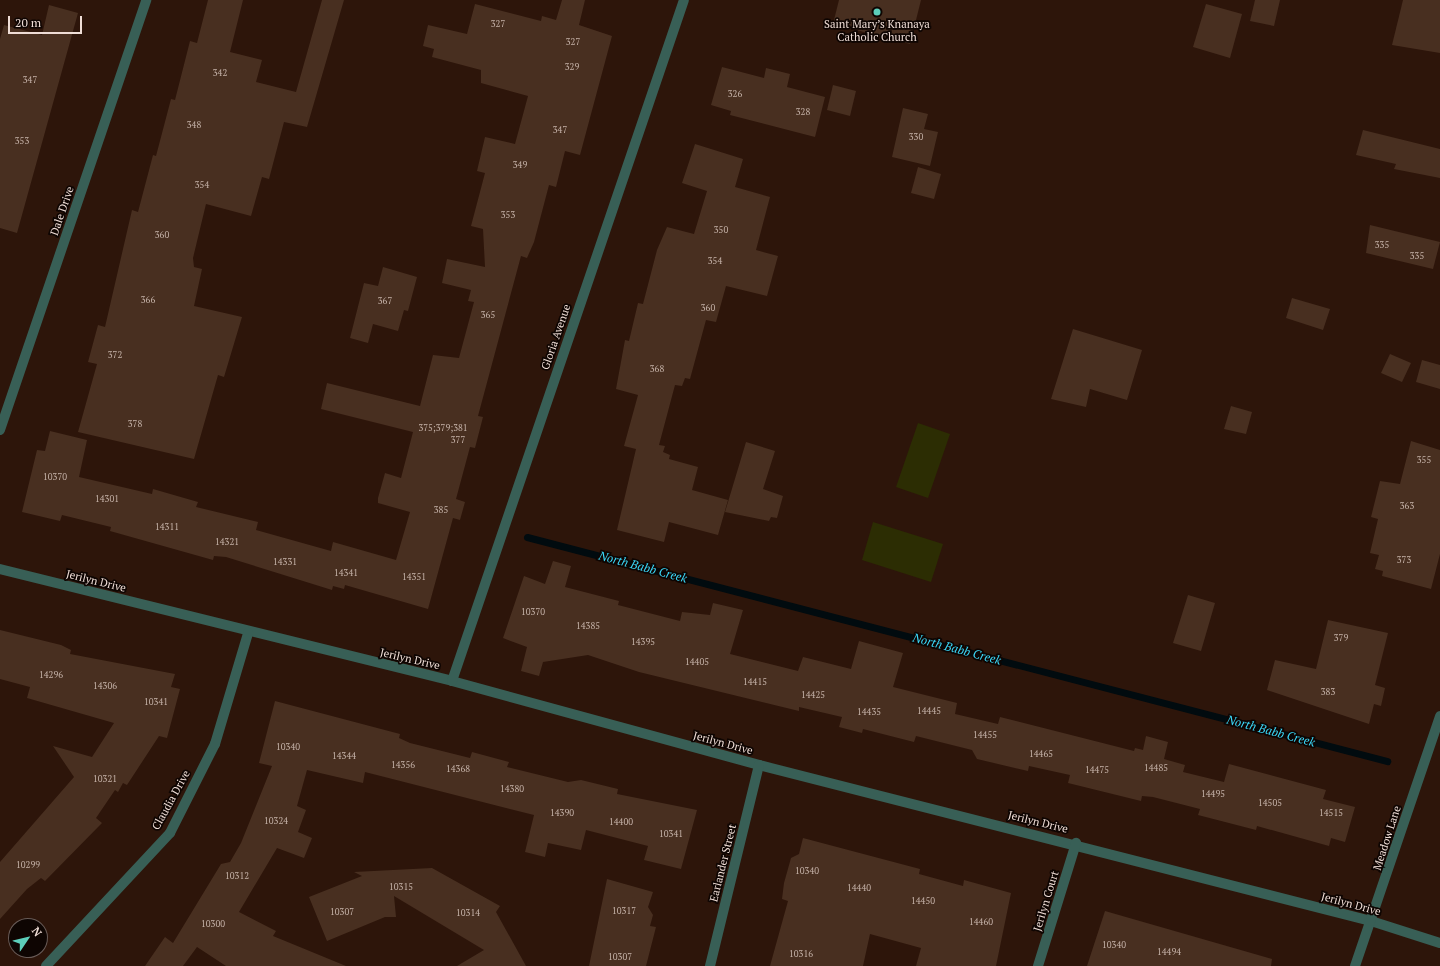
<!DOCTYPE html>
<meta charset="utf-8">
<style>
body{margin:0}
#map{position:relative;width:1440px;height:966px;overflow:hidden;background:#2d150a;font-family:"PT Serif",serif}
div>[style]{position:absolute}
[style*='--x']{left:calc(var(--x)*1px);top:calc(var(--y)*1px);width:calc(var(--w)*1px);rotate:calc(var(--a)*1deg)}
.green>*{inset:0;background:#2c2d03}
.stream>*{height:7px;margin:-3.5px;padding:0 3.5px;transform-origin:3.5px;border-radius:3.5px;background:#010b0f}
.building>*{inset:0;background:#482f20}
.minor>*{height:10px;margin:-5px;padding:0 5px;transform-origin:5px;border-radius:5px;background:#385f56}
.dots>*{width:11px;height:11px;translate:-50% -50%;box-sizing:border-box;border:2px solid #0e0502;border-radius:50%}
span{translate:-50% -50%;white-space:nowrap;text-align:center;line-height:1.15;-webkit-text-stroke:3.5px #0e0502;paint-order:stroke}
.number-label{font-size:9px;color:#c5b2a8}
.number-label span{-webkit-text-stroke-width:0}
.poi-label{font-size:11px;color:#efddd6}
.street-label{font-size:11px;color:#efddd6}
.water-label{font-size:12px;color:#3bd9fa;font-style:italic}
.north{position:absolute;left:8px;top:918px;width:40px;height:40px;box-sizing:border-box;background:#0e0502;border:1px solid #685b57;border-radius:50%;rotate:55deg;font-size:11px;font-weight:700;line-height:16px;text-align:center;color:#efddd6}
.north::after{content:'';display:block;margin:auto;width:14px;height:18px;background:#5cceba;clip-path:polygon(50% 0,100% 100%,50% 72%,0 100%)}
.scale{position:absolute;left:8px;top:16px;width:74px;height:18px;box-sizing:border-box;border:2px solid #efddd6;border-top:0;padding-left:5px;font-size:12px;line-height:14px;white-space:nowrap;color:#efddd6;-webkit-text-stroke:3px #0e0502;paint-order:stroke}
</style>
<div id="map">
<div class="green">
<div style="clip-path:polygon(918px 423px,950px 434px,928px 498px,896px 487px)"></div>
<div style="clip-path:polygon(873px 522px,943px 544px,931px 582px,862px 560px)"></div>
</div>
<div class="stream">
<div style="--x:527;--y:537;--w:889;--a:14.6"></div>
</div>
<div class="building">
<div style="clip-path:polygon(208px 0,243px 0,230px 52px,262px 60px,256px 82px,296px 92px,322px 0,344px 0,307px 127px,284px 122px,269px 179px,262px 177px,251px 216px,206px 204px,193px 258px,194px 267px,202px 269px,194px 306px,242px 317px,224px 377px,218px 375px,194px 459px,78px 432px,97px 364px,88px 362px,98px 325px,105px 327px,132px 210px,138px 212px,153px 155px,156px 156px,171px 99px,175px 100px,190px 41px,197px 43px)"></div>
<div style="clip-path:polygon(562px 0,585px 0,579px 25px,612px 36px,580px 155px,565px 151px,556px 187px,549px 185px,534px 242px,527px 258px,521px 256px,478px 416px,483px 417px,475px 448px,470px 447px,456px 499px,465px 502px,460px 520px,453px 518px,428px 609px,345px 585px,344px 589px,333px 586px,332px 590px,226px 557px,214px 556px,213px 560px,110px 531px,111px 527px,62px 515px,60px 521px,22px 512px,37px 450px,45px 451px,50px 431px,87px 440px,79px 477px,152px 494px,153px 489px,198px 502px,196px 507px,258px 522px,256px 530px,331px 551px,333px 542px,396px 560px,410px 512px,378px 503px,378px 498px,385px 473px,401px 478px,413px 432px,321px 409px,327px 383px,420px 406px,433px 355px,459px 358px,474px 302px,468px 301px,471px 290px,442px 283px,447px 259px,485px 267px,483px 229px,471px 226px,485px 173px,477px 171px,485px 137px,515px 144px,528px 96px,481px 83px,481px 70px,432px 57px,434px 49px,423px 46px,428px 25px,467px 34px,475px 4px,541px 21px,542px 16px,556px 20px)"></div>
<div style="clip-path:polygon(839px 0,921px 0,910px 44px,833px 24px)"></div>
<div style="clip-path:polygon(1255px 0,1280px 0,1274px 26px,1250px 21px)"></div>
<div style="clip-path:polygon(1403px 0,1440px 0,1440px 53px,1392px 45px)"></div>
<div style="clip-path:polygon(1206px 4px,1242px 14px,1230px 58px,1193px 47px)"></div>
<div style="clip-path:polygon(49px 5px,78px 13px,17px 233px,0 228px,0 39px,4px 25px,42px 35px)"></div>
<div style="clip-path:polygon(722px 67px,764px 78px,766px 68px,790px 74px,787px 87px,825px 97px,815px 137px,730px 115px,731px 111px,711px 105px)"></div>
<div style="clip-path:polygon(833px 85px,856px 91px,850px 116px,827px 110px)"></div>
<div style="clip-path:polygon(903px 108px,928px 114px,924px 129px,938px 132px,930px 166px,892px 157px)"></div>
<div style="clip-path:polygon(1363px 130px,1440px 149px,1440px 178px,1394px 169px,1396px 164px,1356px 155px)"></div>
<div style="clip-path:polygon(695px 144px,743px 159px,735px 187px,770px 197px,756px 250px,778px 256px,767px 296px,726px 286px,716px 322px,706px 320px,690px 379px,685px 378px,682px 386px,675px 385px,659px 445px,665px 446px,663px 452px,670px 455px,669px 459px,698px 467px,692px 490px,728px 500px,718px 535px,669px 522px,664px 542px,617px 530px,636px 449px,624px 446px,638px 395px,616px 389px,625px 340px,629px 341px,638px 303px,643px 304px,657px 250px,667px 227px,694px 234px,707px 191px,682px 183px)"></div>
<div style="clip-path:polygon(918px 167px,941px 174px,934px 199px,911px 193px)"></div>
<div style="clip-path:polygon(1370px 225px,1440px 242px,1433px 269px,1366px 253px)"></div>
<div style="clip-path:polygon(383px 267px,417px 277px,408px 311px,404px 310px,398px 331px,373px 324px,368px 343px,350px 338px,364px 283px,378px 286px)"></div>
<div style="clip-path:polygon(1292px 298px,1330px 309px,1323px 330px,1286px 318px)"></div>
<div style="clip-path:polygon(1073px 329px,1142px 350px,1127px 400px,1090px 389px,1086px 407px,1051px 399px)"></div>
<div style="clip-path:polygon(1390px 354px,1411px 363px,1402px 382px,1381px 373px)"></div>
<div style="clip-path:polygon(1422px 360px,1440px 365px,1440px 389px,1416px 382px)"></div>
<div style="clip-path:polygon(1231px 406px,1252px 412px,1246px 434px,1224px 429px)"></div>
<div style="clip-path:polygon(1411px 441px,1440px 450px,1440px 554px,1431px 589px,1382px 576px,1383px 571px,1375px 569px,1379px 555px,1370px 553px,1378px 519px,1371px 517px,1380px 481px,1400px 484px)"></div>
<div style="clip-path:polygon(746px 442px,775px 451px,763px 489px,783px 496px,777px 518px,771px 517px,769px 521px,725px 512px)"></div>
<div style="clip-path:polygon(553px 561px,571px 566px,565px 587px,619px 601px,618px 605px,680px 621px,682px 612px,710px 615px,713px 603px,743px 610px,730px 654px,798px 671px,803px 657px,851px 669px,859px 641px,903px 653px,893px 687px,957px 703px,955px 714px,998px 724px,1000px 717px,1134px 751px,1135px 748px,1143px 750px,1146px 736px,1168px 742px,1164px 759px,1185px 765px,1183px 772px,1224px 782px,1229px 764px,1326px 790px,1323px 799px,1355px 807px,1345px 842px,1331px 838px,1329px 846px,1257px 826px,1256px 830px,1198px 815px,1200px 809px,1153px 797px,1142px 796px,1141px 801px,1068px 783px,1070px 775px,1029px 766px,1028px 771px,977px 759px,972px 750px,916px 736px,914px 742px,863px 729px,862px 733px,839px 727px,842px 717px,799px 707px,799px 711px,639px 672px,588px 655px,543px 662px,539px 676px,521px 671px,527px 647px,503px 638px,524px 576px,545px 584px)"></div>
<div style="clip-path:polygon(1188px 595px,1215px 603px,1201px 651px,1173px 643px)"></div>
<div style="clip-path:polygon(1328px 620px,1388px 633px,1375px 685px,1385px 688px,1381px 706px,1374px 704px,1369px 724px,1267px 690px,1275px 660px,1316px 669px)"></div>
<div style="clip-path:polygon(0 630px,61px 645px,71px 650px,70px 654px,175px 674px,171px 687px,180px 689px,167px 738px,159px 736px,127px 785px,123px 783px,118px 792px,115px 790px,96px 818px,102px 823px,45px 881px,41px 878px,27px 889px,0 919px,0 862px,74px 777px,53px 746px,92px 757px,114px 723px,27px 698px,30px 687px,0 679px)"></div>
<div style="clip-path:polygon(275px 701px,400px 734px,399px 738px,410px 743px,470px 758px,472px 752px,509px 762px,507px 767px,568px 782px,581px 780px,618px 789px,617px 794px,697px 810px,681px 869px,644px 860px,648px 846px,586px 830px,581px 850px,548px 843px,545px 857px,525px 852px,534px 815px,365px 772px,363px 783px,307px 770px,297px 806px,306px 810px,298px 832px,312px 838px,304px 858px,277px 848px,239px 912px,276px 931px,273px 936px,346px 966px,226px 966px,197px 947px,183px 966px,145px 966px,165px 937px,173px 943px,221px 864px,230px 862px,241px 843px,272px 766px,259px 763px)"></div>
<div style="clip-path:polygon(803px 838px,920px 869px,919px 874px,963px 886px,964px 880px,1011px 893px,996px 966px,916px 966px,921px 948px,870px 934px,863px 966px,770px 966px,788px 901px,782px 899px,784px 883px,791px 858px,799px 854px)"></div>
<div style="clip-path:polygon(432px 868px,500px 906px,496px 912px,526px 966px,457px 966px,484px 950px,394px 896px,396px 917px,385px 917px,327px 941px,309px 897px,362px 876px,354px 872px)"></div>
<div style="clip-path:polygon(607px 879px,653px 892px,648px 907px,653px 915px,650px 926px,656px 927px,646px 966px,589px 966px)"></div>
<div style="clip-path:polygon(1105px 911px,1272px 959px,1271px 966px,1087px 966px)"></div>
</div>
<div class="minor">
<div style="--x:0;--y:430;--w:454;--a:-71.2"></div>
<div style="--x:0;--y:569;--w:466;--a:13.9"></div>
<div style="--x:452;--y:681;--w:318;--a:15.3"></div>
<div style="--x:759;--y:765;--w:632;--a:14.3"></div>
<div style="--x:1371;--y:921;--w:72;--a:17.7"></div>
<div style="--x:452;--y:681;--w:719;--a:-71.19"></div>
<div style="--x:46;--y:966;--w:182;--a:-47"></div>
<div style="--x:170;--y:833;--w:100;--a:-63.2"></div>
<div style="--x:215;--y:744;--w:116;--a:-73.4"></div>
<div style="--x:710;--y:966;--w:207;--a:-76.3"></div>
<div style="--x:1038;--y:966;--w:129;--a:-72.8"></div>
<div style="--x:1355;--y:966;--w:264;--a:-71.2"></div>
</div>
<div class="dots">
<div style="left:877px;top:12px;background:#5cceba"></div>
</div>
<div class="number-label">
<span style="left:498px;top:24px">327</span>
<span style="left:573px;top:42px">327</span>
<span style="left:572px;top:67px">329</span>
<span style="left:220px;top:73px">342</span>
<span style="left:30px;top:80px">347</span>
<span style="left:735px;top:94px">326</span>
<span style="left:803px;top:112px">328</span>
<span style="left:194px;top:125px">348</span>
<span style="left:560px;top:130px">347</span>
<span style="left:916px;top:137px">330</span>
<span style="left:22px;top:141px">353</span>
<span style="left:520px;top:165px">349</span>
<span style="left:202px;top:185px">354</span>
<span style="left:508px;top:215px">353</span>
<span style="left:721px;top:230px">350</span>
<span style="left:162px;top:235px">360</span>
<span style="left:1382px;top:245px">335</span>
<span style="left:1417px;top:256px">335</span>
<span style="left:715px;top:261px">354</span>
<span style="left:148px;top:300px">366</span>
<span style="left:385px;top:301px">367</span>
<span style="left:708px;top:308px">360</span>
<span style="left:488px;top:315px">365</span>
<span style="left:115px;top:355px">372</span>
<span style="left:657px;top:369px">368</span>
<span style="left:135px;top:424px">378</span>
<span style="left:443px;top:428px">375;379;381</span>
<span style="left:458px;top:440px">377</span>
<span style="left:1424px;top:460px">355</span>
<span style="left:55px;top:477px">10370</span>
<span style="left:107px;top:499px">14301</span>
<span style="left:1407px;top:506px">363</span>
<span style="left:441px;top:510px">385</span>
<span style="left:167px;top:527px">14311</span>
<span style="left:227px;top:542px">14321</span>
<span style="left:1404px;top:560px">373</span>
<span style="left:285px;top:562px">14331</span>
<span style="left:346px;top:573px">14341</span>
<span style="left:414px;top:577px">14351</span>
<span style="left:533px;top:612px">10370</span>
<span style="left:588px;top:626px">14385</span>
<span style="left:1341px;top:638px">379</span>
<span style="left:643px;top:642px">14395</span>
<span style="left:697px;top:662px">14405</span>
<span style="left:51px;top:675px">14296</span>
<span style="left:755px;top:682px">14415</span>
<span style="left:105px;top:686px">14306</span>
<span style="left:1328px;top:692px">383</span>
<span style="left:813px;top:695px">14425</span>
<span style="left:156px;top:702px">10341</span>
<span style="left:929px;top:711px">14445</span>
<span style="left:869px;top:712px">14435</span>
<span style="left:985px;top:735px">14455</span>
<span style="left:288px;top:747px">10340</span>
<span style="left:1041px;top:754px">14465</span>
<span style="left:344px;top:756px">14344</span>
<span style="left:403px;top:765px">14356</span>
<span style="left:1156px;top:768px">14485</span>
<span style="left:458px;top:769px">14368</span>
<span style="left:1097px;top:770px">14475</span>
<span style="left:105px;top:779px">10321</span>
<span style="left:512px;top:789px">14380</span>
<span style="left:1213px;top:794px">14495</span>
<span style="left:1270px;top:803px">14505</span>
<span style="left:562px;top:813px">14390</span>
<span style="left:1331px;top:813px">14515</span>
<span style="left:276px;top:821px">10324</span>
<span style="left:621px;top:822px">14400</span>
<span style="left:671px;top:834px">10341</span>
<span style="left:28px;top:865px">10299</span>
<span style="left:807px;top:871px">10340</span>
<span style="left:237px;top:876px">10312</span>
<span style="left:401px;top:887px">10315</span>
<span style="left:859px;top:888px">14440</span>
<span style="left:923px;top:901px">14450</span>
<span style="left:624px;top:911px">10317</span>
<span style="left:342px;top:912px">10307</span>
<span style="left:468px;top:913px">10314</span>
<span style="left:981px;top:922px">14460</span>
<span style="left:213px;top:924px">10300</span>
<span style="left:1114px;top:945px">10340</span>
<span style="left:1169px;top:952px">14494</span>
<span style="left:801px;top:954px">10316</span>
<span style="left:620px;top:957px">10307</span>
</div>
<div class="poi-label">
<span style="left:877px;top:31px">Saint Mary’s Knanaya<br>Catholic Church</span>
</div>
<div class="street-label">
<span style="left:62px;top:211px;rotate:-71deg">Dale Drive</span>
<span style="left:556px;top:337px;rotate:-71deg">Gloria Avenue</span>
<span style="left:96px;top:581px;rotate:14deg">Jerilyn Drive</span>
<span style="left:410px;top:659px;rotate:13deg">Jerilyn Drive</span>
<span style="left:723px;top:743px;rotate:15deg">Jerilyn Drive</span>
<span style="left:171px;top:800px;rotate:-61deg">Claudia Drive</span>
<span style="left:1038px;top:822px;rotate:14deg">Jerilyn Drive</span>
<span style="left:1387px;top:838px;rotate:-72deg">Meadow Lane</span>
<span style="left:723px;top:863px;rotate:-76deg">Earlander Street</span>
<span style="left:1046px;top:901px;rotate:-73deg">Jerilyn Court</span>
<span style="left:1351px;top:904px;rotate:15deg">Jerilyn Drive</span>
</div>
<div class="water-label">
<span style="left:643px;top:567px;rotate:15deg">North Babb Creek</span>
<span style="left:957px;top:649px;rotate:15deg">North Babb Creek</span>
<span style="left:1271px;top:731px;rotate:15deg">North Babb Creek</span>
</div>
<div class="north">N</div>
<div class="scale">20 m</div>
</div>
